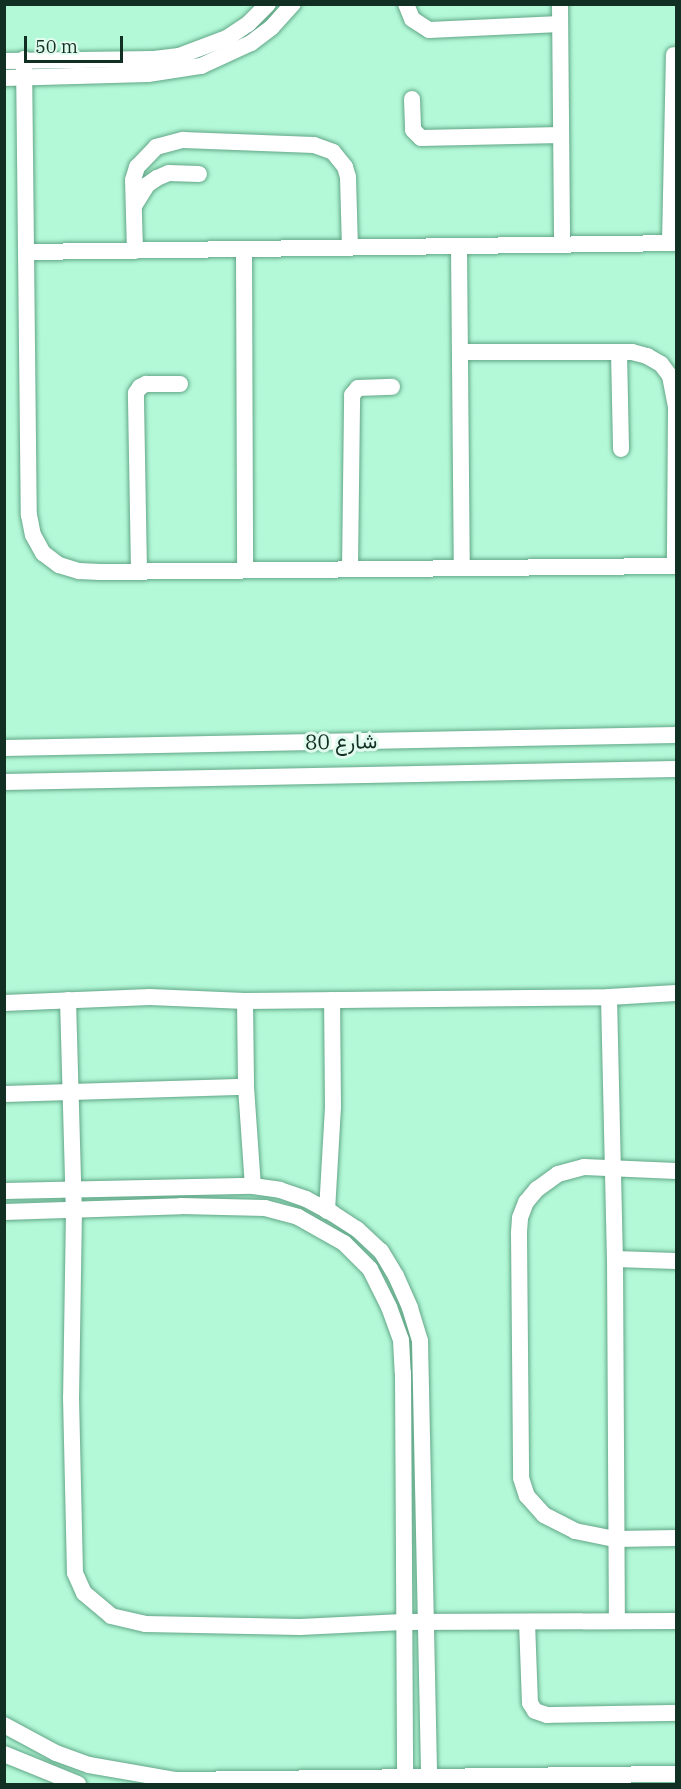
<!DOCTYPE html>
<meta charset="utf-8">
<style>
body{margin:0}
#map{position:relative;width:681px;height:1789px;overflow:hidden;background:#b3f9d8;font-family:"IBM Plex Serif",Vazirmatn,serif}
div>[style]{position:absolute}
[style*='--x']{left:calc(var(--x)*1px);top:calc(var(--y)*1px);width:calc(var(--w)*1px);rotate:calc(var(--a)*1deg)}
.roads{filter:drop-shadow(0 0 2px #62a687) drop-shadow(0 0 2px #62a687)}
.minor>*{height:16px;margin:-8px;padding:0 8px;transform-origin:8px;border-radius:8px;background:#fff}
span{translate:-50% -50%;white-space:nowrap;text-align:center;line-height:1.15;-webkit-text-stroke:6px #e1fcee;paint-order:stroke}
.street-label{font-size:21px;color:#122f23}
.frame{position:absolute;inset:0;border:6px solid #122f23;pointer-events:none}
.scale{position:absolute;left:24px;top:36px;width:99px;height:27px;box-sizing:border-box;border:3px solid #122f23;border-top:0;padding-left:8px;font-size:18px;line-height:21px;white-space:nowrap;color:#122f23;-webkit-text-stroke:4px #e1fcee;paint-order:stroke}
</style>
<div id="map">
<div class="roads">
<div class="minor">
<div style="--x:406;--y:4;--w:16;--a:68"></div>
<div style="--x:412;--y:19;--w:20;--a:33"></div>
<div style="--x:429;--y:30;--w:131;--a:-2.6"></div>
<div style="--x:560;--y:4;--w:241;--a:89.5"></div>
<div style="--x:24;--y:59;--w:456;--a:89.4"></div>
<div style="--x:29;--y:515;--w:20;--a:79"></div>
<div style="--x:33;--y:535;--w:21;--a:61"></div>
<div style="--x:43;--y:553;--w:20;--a:37"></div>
<div style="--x:59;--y:565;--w:21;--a:17"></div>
<div style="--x:79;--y:571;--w:21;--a:3"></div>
<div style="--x:100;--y:572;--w:576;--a:-0.6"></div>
<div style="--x:4;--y:61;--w:150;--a:-0.8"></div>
<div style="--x:154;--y:59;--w:25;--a:-7"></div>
<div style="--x:179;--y:56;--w:51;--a:-20.6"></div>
<div style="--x:227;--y:38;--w:25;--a:-34"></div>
<div style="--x:248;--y:24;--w:28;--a:-45"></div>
<div style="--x:4;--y:78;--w:144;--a:-1.6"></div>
<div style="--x:148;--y:74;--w:54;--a:-8.6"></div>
<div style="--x:201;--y:66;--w:55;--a:-24.7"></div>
<div style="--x:251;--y:43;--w:26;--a:-37"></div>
<div style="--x:272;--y:27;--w:31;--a:-48"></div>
<div style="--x:412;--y:99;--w:31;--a:88"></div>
<div style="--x:413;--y:130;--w:11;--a:45"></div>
<div style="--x:421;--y:138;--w:140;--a:-1.2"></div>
<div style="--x:134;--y:206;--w:25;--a:-58"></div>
<div style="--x:147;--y:185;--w:12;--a:-35"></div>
<div style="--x:157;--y:178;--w:13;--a:-23"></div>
<div style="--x:169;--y:173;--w:30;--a:2"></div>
<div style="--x:670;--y:243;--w:188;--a:-88.8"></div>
<div style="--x:459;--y:247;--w:321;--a:89.5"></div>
<div style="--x:244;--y:250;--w:320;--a:89.8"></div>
<div style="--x:135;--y:251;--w:71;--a:-91.6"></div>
<div style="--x:133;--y:180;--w:14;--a:-73"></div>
<div style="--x:137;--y:167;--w:28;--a:-46"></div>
<div style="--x:156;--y:147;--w:28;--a:-15"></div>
<div style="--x:183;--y:140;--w:131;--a:2.2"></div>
<div style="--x:314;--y:145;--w:20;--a:20"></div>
<div style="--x:333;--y:152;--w:19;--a:51"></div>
<div style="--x:345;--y:167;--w:10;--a:73"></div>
<div style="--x:348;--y:177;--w:70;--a:88.4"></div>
<div style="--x:27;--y:252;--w:649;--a:-0.79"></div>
<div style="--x:460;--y:352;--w:172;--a:0"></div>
<div style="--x:632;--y:352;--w:16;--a:15"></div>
<div style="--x:647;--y:356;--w:16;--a:30"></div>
<div style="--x:661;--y:364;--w:15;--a:53"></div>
<div style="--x:670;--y:376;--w:32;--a:79"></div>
<div style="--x:676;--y:407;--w:159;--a:90.4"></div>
<div style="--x:619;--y:352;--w:97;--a:88.8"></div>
<div style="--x:350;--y:569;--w:174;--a:-89.3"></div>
<div style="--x:352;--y:395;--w:9;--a:-49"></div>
<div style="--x:358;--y:388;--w:34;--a:-2"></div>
<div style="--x:139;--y:572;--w:179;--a:-91"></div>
<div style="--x:136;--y:393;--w:7;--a:-56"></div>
<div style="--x:140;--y:387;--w:7;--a:-27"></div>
<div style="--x:146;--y:384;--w:34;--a:0"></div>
<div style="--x:4;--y:748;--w:672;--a:-1.11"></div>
<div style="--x:4;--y:782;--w:672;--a:-1.11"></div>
<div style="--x:609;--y:997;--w:262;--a:88.7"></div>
<div style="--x:615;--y:1259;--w:362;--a:89.7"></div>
<div style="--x:68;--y:1000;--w:210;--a:88.4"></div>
<div style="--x:74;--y:1210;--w:187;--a:90.9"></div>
<div style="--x:71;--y:1397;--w:176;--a:88.7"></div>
<div style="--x:75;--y:1573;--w:22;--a:66"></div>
<div style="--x:84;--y:1593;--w:35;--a:40"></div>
<div style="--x:111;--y:1616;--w:35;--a:13"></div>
<div style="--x:145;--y:1624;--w:155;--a:1.1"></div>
<div style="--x:300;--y:1627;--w:103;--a:-2.8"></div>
<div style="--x:403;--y:1622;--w:273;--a:-0.2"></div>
<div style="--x:245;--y:1001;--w:86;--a:89.3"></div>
<div style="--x:246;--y:1087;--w:99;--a:86"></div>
<div style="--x:4;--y:1003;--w:146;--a:-2.4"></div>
<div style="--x:150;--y:997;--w:95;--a:2.4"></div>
<div style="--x:245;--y:1001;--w:364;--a:-0.6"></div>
<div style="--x:609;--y:997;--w:67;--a:-3.4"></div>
<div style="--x:4;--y:1094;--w:242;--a:-1.7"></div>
<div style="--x:676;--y:1171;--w:92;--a:-177.5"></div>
<div style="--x:584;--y:1167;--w:27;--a:165"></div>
<div style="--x:558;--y:1174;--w:26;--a:144"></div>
<div style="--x:537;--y:1189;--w:17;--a:130"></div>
<div style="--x:526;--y:1202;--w:17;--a:111"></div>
<div style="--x:520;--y:1218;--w:16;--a:94"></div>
<div style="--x:519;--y:1234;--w:244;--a:89.5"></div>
<div style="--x:521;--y:1478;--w:19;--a:72"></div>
<div style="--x:527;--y:1496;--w:25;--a:48"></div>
<div style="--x:544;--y:1515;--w:35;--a:27"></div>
<div style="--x:575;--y:1531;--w:41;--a:11.3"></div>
<div style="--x:615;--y:1539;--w:61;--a:-0.9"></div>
<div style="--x:4;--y:1191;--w:249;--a:-1.2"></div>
<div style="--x:253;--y:1186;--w:27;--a:8"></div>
<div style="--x:280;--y:1190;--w:28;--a:19"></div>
<div style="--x:306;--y:1199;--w:30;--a:28"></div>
<div style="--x:332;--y:1213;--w:30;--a:33"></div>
<div style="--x:357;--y:1229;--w:33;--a:43"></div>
<div style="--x:381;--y:1251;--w:29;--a:59"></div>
<div style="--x:396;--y:1276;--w:35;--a:66"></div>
<div style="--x:410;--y:1308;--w:34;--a:73"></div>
<div style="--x:420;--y:1341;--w:443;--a:88.8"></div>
<div style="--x:327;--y:1211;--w:104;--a:-86.7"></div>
<div style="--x:333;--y:1107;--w:107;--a:-90.5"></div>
<div style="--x:4;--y:1212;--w:177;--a:-1.9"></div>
<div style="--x:181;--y:1206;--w:84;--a:1.4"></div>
<div style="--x:265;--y:1208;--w:34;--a:15"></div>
<div style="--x:298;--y:1217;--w:53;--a:29.5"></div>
<div style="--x:344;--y:1243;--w:37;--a:45"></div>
<div style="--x:370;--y:1269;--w:42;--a:63.4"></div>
<div style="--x:389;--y:1307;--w:35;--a:70"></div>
<div style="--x:401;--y:1340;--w:33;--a:87"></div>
<div style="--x:403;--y:1373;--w:411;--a:89.7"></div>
<div style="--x:615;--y:1259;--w:61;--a:1.9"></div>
<div style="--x:527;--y:1622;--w:81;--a:87.9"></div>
<div style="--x:530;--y:1703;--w:9;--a:58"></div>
<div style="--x:535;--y:1711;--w:13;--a:18"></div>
<div style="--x:547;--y:1715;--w:129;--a:-0.9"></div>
<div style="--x:4;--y:1725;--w:59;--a:28.3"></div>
<div style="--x:56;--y:1753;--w:35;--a:20"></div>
<div style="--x:89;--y:1765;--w:87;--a:9.9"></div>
<div style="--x:175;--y:1780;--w:501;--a:-0.69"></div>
<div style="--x:4;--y:1754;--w:80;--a:22.1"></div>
</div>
</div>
<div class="street-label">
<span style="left:341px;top:741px;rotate:-1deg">شارع 80</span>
</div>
<div class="frame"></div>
<div class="scale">50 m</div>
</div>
